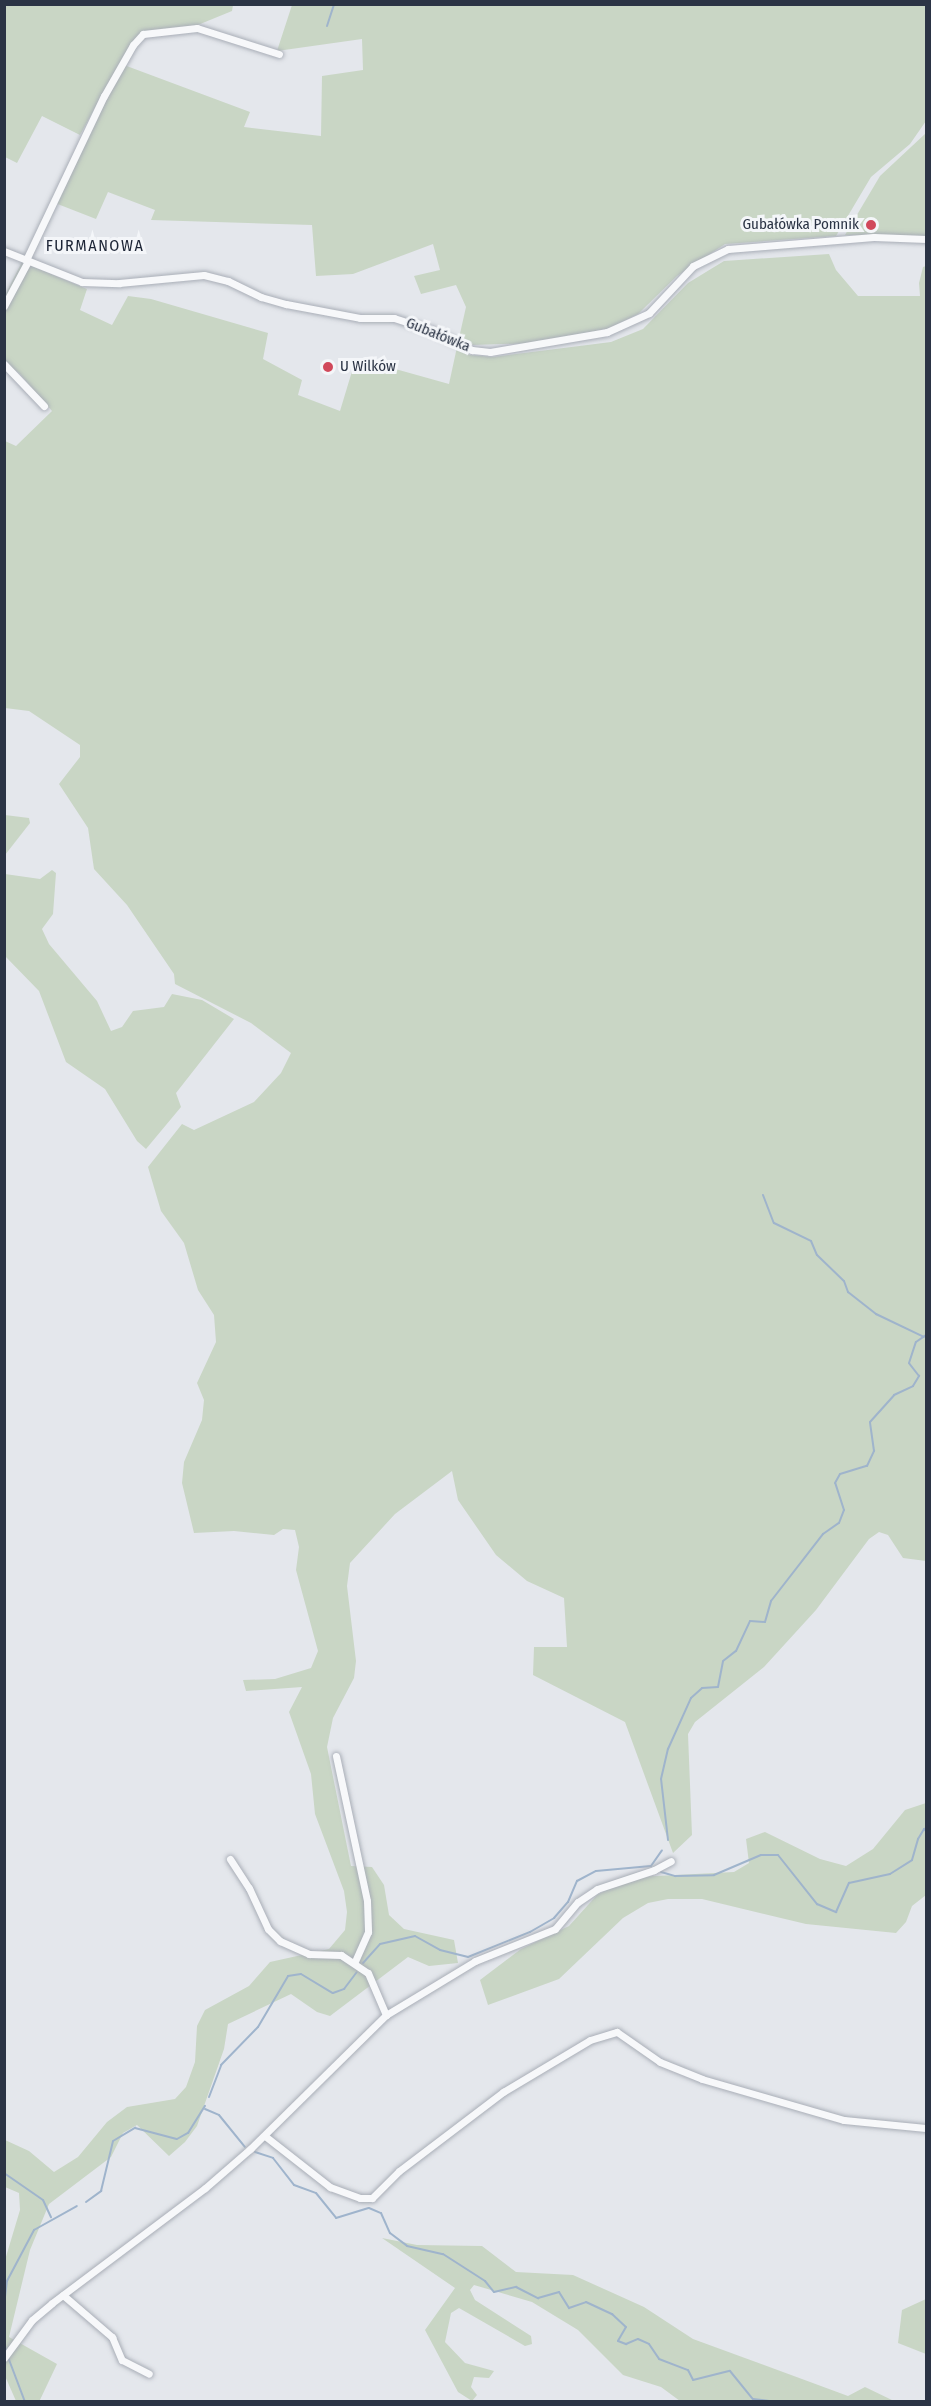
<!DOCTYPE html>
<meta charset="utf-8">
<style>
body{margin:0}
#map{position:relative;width:931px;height:2406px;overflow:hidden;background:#e4e7ec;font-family:"Fira Sans Condensed",sans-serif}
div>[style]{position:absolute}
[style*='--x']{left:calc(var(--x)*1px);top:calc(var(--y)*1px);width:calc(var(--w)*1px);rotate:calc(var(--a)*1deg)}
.green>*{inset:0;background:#c9d6c5}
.stream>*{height:2px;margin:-1px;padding:0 1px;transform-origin:1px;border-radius:1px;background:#9fb4cc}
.roads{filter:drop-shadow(0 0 2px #a9aeb7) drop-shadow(0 0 2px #a9aeb7)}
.minor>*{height:7px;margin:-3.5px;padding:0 3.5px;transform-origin:3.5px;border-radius:3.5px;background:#f7f8fa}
.dots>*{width:16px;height:16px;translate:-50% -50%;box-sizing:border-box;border:3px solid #f4f6f9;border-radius:50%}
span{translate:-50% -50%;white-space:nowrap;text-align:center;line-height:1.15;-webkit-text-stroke:6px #f4f6f9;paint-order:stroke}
.poi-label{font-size:15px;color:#2b3445}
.right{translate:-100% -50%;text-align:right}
.left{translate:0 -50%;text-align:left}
.street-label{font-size:15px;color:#2b3445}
.neighbourhood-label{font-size:16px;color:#1d2536;letter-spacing:1.5px}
.frame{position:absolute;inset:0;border:6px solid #2b3445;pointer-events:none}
</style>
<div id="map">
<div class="green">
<div style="clip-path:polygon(4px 5px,233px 5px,232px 11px,188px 29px,143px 32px,123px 57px,80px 135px,42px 116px,17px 163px,5px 157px)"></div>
<div style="clip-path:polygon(292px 5px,926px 5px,926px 121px,910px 144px,871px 177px,836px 236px,725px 244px,677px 276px,638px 314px,610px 328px,538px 343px,472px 345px,459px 338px,466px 307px,456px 285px,421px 294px,414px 276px,440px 270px,433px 244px,353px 274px,316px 276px,312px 225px,151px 220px,155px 210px,108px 192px,96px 219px,55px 203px,124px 65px,250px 112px,244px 127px,321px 136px,322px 76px,363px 70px,362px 39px,277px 51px)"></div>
<div style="clip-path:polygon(926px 133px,926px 236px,845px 235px,880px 176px)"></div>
<div style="clip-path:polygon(829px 254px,836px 270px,858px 296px,920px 296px,919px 283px,923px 267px,926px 266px,926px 1561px,903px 1558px,888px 1535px,879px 1532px,869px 1539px,816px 1610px,764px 1667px,695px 1722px,688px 1734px,692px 1835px,673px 1853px,625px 1722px,533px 1675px,534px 1647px,567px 1647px,564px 1598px,527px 1581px,496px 1555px,458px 1500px,452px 1471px,395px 1514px,350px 1563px,347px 1586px,356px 1661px,354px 1678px,333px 1718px,327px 1747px,351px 1866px,372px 1867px,384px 1885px,389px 1915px,404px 1929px,454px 1940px,458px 1963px,429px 1966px,408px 1957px,330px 2016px,317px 2012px,291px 1994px,228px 2024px,224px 2049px,197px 2126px,185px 2142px,169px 2156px,137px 2125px,123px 2133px,111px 2157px,49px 2204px,30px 2250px,9px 2337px,57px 2364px,39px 2402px,16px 2401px,5px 2376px,5px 2260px,20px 2210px,19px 2193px,5px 2187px,5px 2140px,29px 2151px,54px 2172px,78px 2157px,107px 2122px,127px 2107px,175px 2099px,186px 2087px,195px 2062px,197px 2026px,205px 2010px,249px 1986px,270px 1962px,329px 1949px,345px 1930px,347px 1912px,344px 1891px,315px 1814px,311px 1774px,289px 1712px,302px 1687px,246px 1691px,243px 1680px,275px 1679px,311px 1668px,318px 1651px,296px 1570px,299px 1547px,295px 1530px,283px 1529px,274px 1535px,234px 1531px,194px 1533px,182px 1483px,184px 1462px,202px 1420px,204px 1400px,197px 1383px,216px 1342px,214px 1315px,198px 1290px,184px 1243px,161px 1211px,148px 1167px,182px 1124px,194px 1130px,254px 1102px,281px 1073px,291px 1053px,251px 1023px,175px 984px,174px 974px,127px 905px,94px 869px,88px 828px,59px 784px,80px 757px,80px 745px,29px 711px,5px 708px,5px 441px,16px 446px,52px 411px,19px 373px,5px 363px,4px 297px,22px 262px,87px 289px,80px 310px,112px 325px,128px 296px,151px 299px,268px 333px,263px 359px,302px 380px,298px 395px,340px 411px,356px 358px,449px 384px,457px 347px,470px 355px,493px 357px,611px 342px,643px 329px,688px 283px,724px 261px)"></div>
<div style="clip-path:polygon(5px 815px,29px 818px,30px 823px,5px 855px)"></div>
<div style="clip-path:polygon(52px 870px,56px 873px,53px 914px,42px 929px,49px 944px,97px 1001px,111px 1031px,122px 1027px,133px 1011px,164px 1007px,172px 994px,202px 1000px,234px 1019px,176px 1093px,181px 1107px,146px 1149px,137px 1141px,105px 1089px,66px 1062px,39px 991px,5px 956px,5px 874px,40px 879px)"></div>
<div style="clip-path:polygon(926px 1803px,926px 1895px,912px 1906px,906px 1922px,896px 1933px,806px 1924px,702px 1899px,668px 1899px,648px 1903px,623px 1918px,559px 1979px,488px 2005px,480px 1980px,521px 1949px,569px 1926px,597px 1895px,612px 1887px,637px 1877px,734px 1872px,749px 1863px,746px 1839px,765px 1832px,820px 1859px,846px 1866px,873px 1849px,905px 1810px)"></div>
<div style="clip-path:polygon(382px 2238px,417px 2245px,482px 2246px,516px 2272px,573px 2275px,644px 2307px,693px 2339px,848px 2396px,865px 2387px,894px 2401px,680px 2401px,661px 2387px,623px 2375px,578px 2330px,532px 2302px,474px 2285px,470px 2290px,475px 2300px,531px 2336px,532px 2344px,525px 2346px,459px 2308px,451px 2313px,445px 2342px,465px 2363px,494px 2371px,489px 2378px,474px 2377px,471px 2387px,477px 2395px,472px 2401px,458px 2392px,425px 2330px,455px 2288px)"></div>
<div style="clip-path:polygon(926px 2299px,926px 2354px,898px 2343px,902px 2310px)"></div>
</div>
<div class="stream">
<div style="--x:327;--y:26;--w:23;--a:-72"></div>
<div style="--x:763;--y:1195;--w:30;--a:69"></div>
<div style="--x:774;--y:1223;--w:41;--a:25.9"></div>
<div style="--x:811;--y:1241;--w:15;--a:67"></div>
<div style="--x:817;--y:1255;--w:37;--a:44"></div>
<div style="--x:844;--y:1281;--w:12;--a:70"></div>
<div style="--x:848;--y:1292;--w:36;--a:38"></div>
<div style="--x:876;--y:1314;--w:53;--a:25.6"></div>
<div style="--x:668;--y:1840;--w:61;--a:-96.5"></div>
<div style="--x:661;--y:1779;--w:31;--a:-77"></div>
<div style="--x:668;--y:1749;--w:56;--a:-65.7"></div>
<div style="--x:691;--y:1698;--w:15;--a:-42"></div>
<div style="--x:702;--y:1688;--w:16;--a:-4"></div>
<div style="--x:718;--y:1687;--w:26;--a:-79"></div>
<div style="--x:723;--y:1661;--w:16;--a:-38"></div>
<div style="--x:736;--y:1651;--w:33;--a:-65"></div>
<div style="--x:750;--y:1621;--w:15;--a:4"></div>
<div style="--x:765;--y:1622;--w:22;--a:-74"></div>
<div style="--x:771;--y:1601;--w:85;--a:-52.2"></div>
<div style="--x:823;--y:1534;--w:19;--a:-35"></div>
<div style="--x:839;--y:1523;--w:14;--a:-69"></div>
<div style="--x:844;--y:1510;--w:28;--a:-108"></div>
<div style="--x:835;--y:1483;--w:10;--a:-61"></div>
<div style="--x:840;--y:1474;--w:28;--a:-17"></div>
<div style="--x:867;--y:1466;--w:17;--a:-65"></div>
<div style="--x:874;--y:1451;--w:29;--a:-98"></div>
<div style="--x:870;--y:1422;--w:36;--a:-48"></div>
<div style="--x:894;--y:1395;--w:21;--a:-25"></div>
<div style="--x:913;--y:1386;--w:12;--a:-59"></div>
<div style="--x:919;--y:1376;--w:16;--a:-128"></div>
<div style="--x:909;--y:1363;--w:22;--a:-72"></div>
<div style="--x:916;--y:1342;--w:12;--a:-35"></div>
<div style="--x:661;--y:1872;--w:15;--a:16"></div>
<div style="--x:675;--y:1876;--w:39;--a:-1"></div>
<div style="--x:714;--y:1875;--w:51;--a:-23.1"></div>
<div style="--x:761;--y:1855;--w:17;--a:0"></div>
<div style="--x:778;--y:1855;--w:63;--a:51.5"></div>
<div style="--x:817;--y:1904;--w:21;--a:23"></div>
<div style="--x:836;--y:1912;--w:32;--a:-66"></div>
<div style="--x:849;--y:1883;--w:42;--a:-12.4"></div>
<div style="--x:890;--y:1874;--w:26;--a:-32"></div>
<div style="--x:912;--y:1860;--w:22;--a:-74"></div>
<div style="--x:918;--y:1839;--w:12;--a:-59"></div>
<div style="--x:924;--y:1829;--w:3;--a:45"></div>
<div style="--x:363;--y:1963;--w:25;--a:-48"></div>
<div style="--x:380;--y:1944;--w:36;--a:-13"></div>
<div style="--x:415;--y:1936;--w:29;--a:29"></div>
<div style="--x:440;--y:1950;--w:29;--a:14"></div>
<div style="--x:468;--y:1957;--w:67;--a:-22"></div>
<div style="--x:530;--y:1932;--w:28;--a:-30"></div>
<div style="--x:554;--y:1918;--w:21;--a:-49"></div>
<div style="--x:568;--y:1902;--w:23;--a:-67"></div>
<div style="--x:577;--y:1881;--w:21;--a:-28"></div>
<div style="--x:596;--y:1871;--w:55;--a:-5.2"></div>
<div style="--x:651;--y:1866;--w:19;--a:-55"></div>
<div style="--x:209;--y:2097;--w:34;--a:-69"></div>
<div style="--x:221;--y:2065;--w:53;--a:-45.8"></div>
<div style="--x:258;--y:2027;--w:59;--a:-59.5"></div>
<div style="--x:288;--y:1976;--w:13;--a:-9"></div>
<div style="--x:301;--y:1974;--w:37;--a:31"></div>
<div style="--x:333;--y:1993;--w:12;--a:-20"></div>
<div style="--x:344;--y:1989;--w:21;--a:-53"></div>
<div style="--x:205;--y:2109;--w:15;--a:23"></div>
<div style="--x:219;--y:2115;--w:41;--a:50.9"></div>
<div style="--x:255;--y:2152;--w:19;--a:18"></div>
<div style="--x:273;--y:2158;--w:34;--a:52"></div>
<div style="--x:294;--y:2185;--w:23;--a:20"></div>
<div style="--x:316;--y:2193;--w:32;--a:51"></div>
<div style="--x:336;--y:2218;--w:34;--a:-17"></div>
<div style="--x:369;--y:2208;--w:13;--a:23"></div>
<div style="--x:381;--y:2213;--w:22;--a:66"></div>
<div style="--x:390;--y:2233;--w:21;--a:37"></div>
<div style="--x:407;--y:2246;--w:37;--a:13"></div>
<div style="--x:443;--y:2254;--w:50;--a:32.7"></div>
<div style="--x:485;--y:2281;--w:14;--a:51"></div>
<div style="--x:494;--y:2292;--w:23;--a:-13"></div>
<div style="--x:516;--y:2287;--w:25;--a:27"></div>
<div style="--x:538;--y:2298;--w:22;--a:-16"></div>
<div style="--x:559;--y:2292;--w:19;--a:58"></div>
<div style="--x:569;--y:2308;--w:18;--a:-19"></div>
<div style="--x:586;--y:2302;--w:29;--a:25"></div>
<div style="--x:612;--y:2314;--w:19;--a:43"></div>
<div style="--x:626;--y:2327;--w:16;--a:120"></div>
<div style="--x:618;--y:2341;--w:9;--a:21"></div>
<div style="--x:626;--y:2344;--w:13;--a:-23"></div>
<div style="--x:638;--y:2339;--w:12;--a:24"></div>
<div style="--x:649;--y:2344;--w:18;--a:56"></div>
<div style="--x:659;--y:2359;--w:31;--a:21"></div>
<div style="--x:688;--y:2370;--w:11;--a:63"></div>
<div style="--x:693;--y:2380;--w:38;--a:-14"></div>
<div style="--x:730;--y:2371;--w:36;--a:51"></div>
<div style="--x:753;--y:2399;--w:26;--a:7"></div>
<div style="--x:4;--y:2173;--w:47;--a:34.7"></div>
<div style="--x:43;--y:2200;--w:19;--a:65"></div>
<div style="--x:86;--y:2202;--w:19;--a:-36"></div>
<div style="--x:101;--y:2191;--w:51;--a:-76.5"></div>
<div style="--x:113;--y:2141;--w:26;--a:-31"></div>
<div style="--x:135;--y:2128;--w:43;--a:14.7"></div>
<div style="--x:177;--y:2139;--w:13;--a:-29"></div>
<div style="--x:188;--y:2133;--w:32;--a:-58"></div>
<div style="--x:4;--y:2305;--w:24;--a:-83"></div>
<div style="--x:7;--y:2281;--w:58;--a:-62.1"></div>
<div style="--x:34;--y:2230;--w:49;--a:-29.2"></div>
<div style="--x:4;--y:2343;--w:9;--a:72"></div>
<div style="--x:8;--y:2357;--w:48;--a:69.3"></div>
</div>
<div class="roads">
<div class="minor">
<div style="--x:4;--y:251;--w:84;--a:21.7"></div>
<div style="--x:82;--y:282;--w:37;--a:2"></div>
<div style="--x:119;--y:283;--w:85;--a:-5.4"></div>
<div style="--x:204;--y:275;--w:25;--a:14"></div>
<div style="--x:228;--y:281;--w:37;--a:26"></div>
<div style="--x:261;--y:297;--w:26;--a:16"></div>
<div style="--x:286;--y:304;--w:75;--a:10.7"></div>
<div style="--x:360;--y:318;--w:34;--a:0"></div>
<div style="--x:394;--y:318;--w:40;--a:18"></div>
<div style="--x:432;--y:330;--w:45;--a:26.6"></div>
<div style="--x:472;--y:350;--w:18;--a:6"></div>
<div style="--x:490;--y:352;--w:119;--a:-9.7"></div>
<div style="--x:607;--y:332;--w:46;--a:-24.3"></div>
<div style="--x:649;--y:313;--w:64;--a:-46.9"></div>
<div style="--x:693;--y:266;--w:39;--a:-26"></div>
<div style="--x:728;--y:249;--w:146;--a:-4.7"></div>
<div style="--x:874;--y:237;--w:52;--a:2.2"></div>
<div style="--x:26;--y:260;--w:182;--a:-64.6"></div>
<div style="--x:104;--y:96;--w:59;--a:-60.4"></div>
<div style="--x:133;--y:45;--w:15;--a:-48"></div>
<div style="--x:143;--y:34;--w:54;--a:-6.3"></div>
<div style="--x:197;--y:28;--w:86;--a:17.6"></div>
<div style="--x:4;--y:306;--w:51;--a:-61.9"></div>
<div style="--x:4;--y:364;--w:58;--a:46.4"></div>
<div style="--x:336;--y:1756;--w:148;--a:77.9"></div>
<div style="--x:367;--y:1901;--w:31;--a:88"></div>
<div style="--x:368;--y:1932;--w:34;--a:114"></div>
<div style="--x:230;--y:1859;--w:35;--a:57"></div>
<div style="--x:249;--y:1888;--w:45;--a:65.1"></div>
<div style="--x:268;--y:1929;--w:17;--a:45"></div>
<div style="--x:280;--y:1941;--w:32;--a:24"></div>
<div style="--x:309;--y:1954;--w:32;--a:2"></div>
<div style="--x:341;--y:1955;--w:32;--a:34"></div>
<div style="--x:368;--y:1973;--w:46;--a:66.8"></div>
<div style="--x:265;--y:2136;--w:83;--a:38.1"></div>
<div style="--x:330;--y:2187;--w:32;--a:20"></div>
<div style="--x:360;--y:2198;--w:12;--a:0"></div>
<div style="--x:372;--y:2198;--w:38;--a:-45"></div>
<div style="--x:399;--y:2171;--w:131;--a:-37.2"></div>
<div style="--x:503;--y:2092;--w:101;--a:-30.9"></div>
<div style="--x:590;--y:2040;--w:28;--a:-17"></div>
<div style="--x:617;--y:2032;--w:52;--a:34.9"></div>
<div style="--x:660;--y:2062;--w:45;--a:22"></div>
<div style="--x:702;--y:2079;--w:148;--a:16.1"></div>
<div style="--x:844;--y:2120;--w:82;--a:5.6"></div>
<div style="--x:63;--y:2295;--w:65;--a:40.6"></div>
<div style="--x:112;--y:2337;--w:25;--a:67"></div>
<div style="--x:122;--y:2360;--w:30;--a:27"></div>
<div style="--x:4;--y:2358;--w:47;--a:-53.6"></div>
<div style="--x:32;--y:2320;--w:26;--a:-40"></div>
<div style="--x:52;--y:2303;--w:191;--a:-36.9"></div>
<div style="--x:205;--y:2188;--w:60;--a:-40.9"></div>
<div style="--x:250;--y:2149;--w:191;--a:-44.6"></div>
<div style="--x:386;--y:2015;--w:104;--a:-31.2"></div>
<div style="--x:475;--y:1961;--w:86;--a:-21.8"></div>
<div style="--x:555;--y:1929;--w:35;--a:-50"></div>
<div style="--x:578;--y:1902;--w:23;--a:-34"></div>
<div style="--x:597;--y:1889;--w:60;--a:-18.4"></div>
<div style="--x:654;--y:1870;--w:19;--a:-28"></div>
</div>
</div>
<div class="dots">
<div style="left:871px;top:225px;background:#d1495b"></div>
<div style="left:328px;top:367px;background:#d1495b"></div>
</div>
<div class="poi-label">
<span class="right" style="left:859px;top:225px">Gubałówka Pomnik</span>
<span class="left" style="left:340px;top:367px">U Wilków</span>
</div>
<div class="street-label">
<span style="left:438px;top:335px;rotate:22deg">Gubałówka</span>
</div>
<div class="neighbourhood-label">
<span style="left:95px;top:246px">FURMANOWA</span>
</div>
<div class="frame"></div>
</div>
